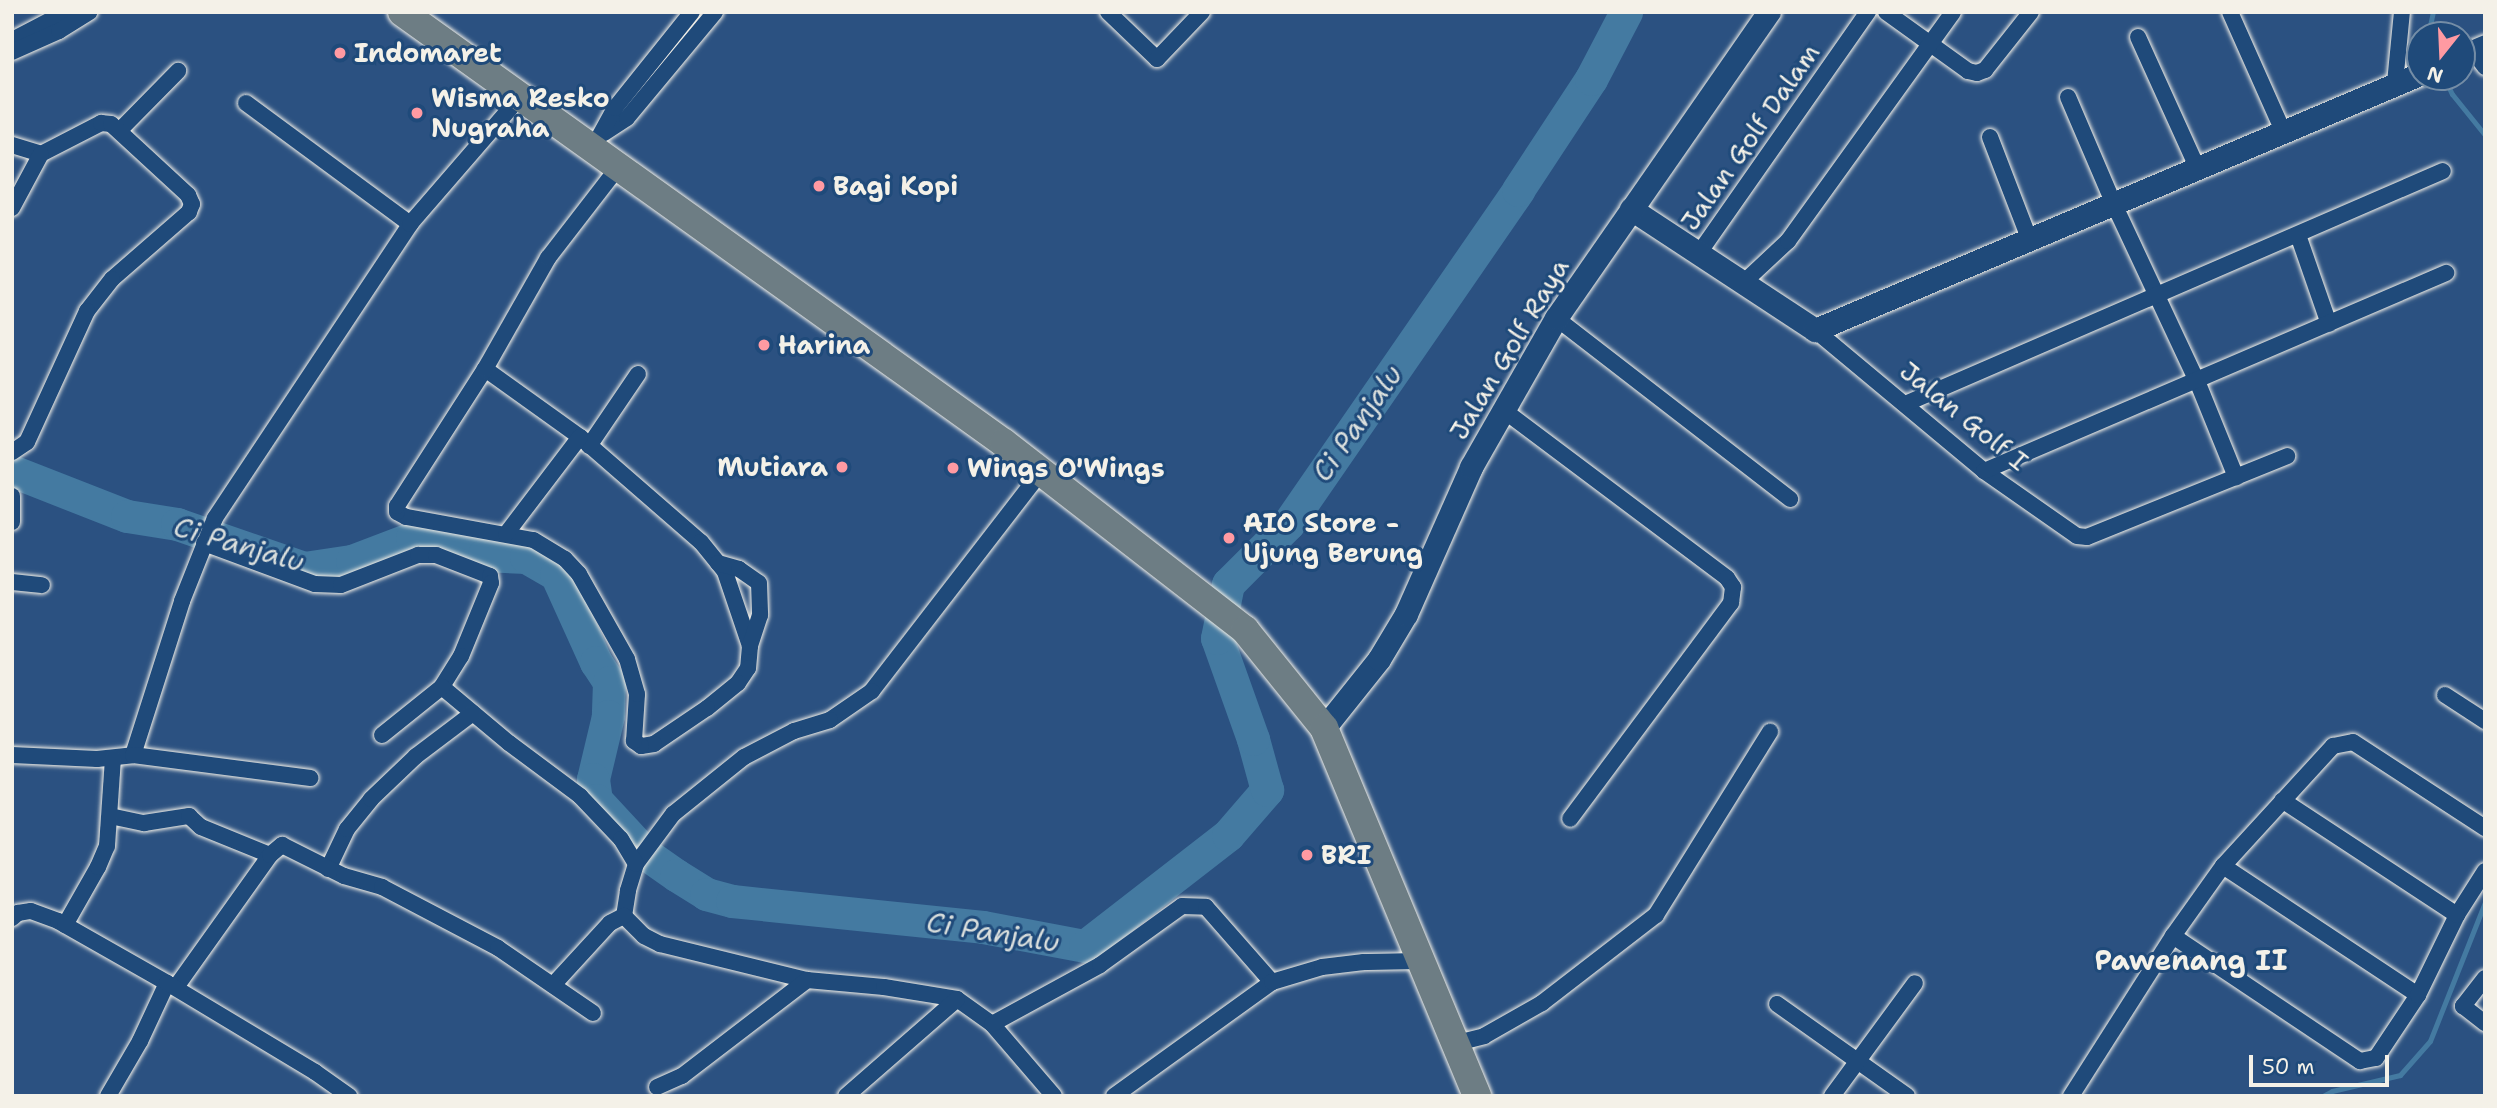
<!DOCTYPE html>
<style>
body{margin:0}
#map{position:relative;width:2497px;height:1108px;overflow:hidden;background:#2b5181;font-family:"Shantell Sans",sans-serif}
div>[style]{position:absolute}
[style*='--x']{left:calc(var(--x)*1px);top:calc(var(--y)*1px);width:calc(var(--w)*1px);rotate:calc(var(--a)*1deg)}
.stream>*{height:5px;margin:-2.5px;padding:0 2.5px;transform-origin:2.5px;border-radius:2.5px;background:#447aa1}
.river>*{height:33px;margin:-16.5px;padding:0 16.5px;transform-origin:16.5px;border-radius:16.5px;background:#447aa1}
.roads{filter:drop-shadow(0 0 2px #f4f1e8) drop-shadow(0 0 2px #f4f1e8)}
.street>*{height:16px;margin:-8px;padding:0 8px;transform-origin:8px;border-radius:8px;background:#1f4a7a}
.secondary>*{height:23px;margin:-11.5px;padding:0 11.5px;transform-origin:11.5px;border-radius:11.5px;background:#1f4a7a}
.highway>*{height:28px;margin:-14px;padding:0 14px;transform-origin:14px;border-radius:14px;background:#6d7d84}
.dots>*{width:19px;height:19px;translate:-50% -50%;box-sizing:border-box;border:4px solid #1f4a7a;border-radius:50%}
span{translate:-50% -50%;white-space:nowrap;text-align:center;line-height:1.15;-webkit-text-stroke:6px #1f4a7a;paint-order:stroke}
.poi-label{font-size:26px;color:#f4f1e8;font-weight:700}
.left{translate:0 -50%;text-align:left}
.right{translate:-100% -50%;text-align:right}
.street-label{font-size:26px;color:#f4f1e8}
.water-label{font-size:28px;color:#dadfdd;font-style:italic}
.neighbourhood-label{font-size:28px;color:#f4f1e8;font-weight:700}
.frame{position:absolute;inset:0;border:14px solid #f4f1e8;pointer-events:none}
.north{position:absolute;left:2406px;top:21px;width:70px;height:70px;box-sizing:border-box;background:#1f4a7a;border:2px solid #748da6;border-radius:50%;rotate:198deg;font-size:19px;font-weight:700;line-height:28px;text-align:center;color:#f4f1e8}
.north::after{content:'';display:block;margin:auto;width:24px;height:32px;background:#ff9aa2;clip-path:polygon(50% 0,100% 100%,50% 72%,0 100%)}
.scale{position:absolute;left:2249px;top:1055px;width:140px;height:32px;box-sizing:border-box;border:4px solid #f4f1e8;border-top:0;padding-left:9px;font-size:21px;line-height:24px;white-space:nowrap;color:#f4f1e8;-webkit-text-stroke:5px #1f4a7a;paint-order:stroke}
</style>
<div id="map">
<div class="stream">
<div style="--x:2428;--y:35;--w:24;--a:-78"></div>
<div style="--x:2444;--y:77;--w:19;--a:65"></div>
<div style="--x:2452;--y:94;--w:53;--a:51.2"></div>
<div style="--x:2323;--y:1096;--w:10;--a:-29"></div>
<div style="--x:2332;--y:1091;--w:70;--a:-13.2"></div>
<div style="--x:2400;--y:1075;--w:45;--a:-48.6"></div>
<div style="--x:2430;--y:1041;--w:149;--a:-68.4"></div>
</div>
<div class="river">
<div style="--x:12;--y:471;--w:123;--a:21.4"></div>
<div style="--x:127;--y:516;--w:51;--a:9.1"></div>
<div style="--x:177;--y:524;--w:134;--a:19.1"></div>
<div style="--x:304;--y:568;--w:49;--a:-8.3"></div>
<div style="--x:352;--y:561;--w:64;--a:-21"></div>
<div style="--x:412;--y:538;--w:74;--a:13.3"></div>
<div style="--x:484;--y:555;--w:42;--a:2.7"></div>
<div style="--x:526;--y:557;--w:34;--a:30"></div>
<div style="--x:556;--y:574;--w:97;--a:65.6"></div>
<div style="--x:596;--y:662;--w:24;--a:57"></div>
<div style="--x:609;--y:682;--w:34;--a:92"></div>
<div style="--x:608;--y:716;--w:65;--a:103.4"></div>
<div style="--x:593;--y:779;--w:21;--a:82"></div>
<div style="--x:596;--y:800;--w:74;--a:47.2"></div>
<div style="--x:646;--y:854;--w:37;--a:35"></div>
<div style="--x:676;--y:875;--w:36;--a:32"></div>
<div style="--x:706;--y:894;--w:27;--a:15"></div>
<div style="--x:732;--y:901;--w:252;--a:5.9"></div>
<div style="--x:983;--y:927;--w:104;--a:10.6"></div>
<div style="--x:1085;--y:946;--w:181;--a:-37.8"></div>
<div style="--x:1228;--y:835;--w:60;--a:-49.1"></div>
<div style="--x:1267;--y:790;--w:53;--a:-105.4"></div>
<div style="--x:1253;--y:739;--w:107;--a:-109.6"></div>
<div style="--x:1217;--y:638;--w:55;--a:-78.5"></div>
<div style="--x:1228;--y:584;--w:85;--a:-45"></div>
<div style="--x:1288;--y:524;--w:406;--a:-55.4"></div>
<div style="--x:1518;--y:190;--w:133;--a:-56.7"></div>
<div style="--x:1591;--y:79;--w:76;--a:-62.4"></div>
</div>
<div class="roads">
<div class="street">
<div style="--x:1108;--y:12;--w:68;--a:43.8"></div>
<div style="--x:1157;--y:59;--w:65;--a:-46.2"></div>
<div style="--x:1886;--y:12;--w:101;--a:35.7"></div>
<div style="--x:1968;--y:71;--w:9;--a:13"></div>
<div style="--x:1977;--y:73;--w:9;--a:-21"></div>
<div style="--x:1985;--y:70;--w:74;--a:-51.6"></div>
<div style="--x:2230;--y:12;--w:130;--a:66"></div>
<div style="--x:2138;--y:37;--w:143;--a:65.6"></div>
<div style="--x:12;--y:40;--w:61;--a:-27.4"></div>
<div style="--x:2473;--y:51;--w:20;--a:53"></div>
<div style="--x:12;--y:52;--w:51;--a:-24.1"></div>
<div style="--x:59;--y:31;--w:36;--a:-32"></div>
<div style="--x:2395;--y:83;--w:71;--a:-84.4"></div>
<div style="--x:2068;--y:97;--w:114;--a:66.8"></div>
<div style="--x:2113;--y:202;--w:198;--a:64.9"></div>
<div style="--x:2197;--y:381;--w:104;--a:67.9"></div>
<div style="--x:246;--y:103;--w:204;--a:36.4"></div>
<div style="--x:120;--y:130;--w:83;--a:-45.5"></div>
<div style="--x:604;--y:133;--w:27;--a:-33"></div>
<div style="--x:627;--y:118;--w:138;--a:-50.3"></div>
<div style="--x:1990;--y:137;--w:108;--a:68.9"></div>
<div style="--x:12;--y:145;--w:30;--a:17"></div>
<div style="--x:41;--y:154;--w:68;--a:-27.3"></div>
<div style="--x:101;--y:123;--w:10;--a:6"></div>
<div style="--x:111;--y:124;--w:105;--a:42.7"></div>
<div style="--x:188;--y:195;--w:10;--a:66"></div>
<div style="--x:192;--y:204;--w:9;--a:111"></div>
<div style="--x:189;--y:212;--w:102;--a:139"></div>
<div style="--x:112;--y:279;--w:41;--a:128"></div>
<div style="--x:87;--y:311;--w:144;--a:114.6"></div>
<div style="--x:27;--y:442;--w:18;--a:146"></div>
<div style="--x:593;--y:148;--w:46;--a:-61.2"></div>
<div style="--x:615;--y:108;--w:123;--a:-51.3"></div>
<div style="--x:12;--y:208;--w:61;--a:-61.8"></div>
<div style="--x:2298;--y:235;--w:94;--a:70.8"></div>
<div style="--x:1697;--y:256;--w:298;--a:-55"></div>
<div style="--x:1743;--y:283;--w:62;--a:-43"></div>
<div style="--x:1788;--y:241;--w:282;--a:-54.2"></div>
<div style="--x:1556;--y:318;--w:296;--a:37.7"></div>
<div style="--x:1815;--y:330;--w:220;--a:39.8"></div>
<div style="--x:1984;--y:471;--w:113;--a:35"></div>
<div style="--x:2077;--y:536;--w:10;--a:6"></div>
<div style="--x:2087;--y:537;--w:216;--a:-22"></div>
<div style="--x:485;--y:369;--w:117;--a:35.6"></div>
<div style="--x:580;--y:437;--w:160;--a:41"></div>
<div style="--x:701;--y:542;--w:38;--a:51"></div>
<div style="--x:725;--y:572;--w:78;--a:71.3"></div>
<div style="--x:750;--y:646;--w:22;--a:95"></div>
<div style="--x:748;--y:668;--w:18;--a:124"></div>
<div style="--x:738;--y:683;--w:40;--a:141"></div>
<div style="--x:707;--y:708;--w:64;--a:145.8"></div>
<div style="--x:654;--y:744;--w:13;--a:171"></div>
<div style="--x:641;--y:746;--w:9;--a:-144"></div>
<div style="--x:634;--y:741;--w:47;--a:-86.3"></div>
<div style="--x:637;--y:694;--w:36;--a:-106"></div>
<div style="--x:627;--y:659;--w:98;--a:-119.5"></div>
<div style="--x:579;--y:574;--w:21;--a:-133"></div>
<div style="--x:565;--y:559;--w:37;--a:-149"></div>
<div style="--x:533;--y:540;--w:129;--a:-169.7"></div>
<div style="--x:406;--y:517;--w:10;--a:-151"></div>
<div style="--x:397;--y:512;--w:6;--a:-90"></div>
<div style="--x:397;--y:506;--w:163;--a:-57.3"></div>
<div style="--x:485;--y:369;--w:128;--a:-60.4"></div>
<div style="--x:548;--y:258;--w:116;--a:-52.3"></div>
<div style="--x:1905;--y:404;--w:586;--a:-23.42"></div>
<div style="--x:1502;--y:409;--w:281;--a:36.9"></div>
<div style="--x:1727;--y:578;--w:11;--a:56"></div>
<div style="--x:1733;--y:587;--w:16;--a:97"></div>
<div style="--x:1731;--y:603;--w:269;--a:126.7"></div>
<div style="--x:589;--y:446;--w:87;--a:-55.8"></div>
<div style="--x:1984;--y:471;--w:503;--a:-23.2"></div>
<div style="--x:1041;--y:472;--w:277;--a:127.7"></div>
<div style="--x:872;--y:691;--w:51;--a:145.4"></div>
<div style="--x:830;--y:720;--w:38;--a:163"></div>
<div style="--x:794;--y:731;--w:56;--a:152.5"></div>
<div style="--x:744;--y:757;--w:91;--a:141.2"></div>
<div style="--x:673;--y:814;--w:62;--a:126.5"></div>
<div style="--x:636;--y:864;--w:28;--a:107"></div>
<div style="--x:628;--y:891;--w:25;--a:99"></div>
<div style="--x:624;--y:916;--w:28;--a:45"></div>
<div style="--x:644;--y:936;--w:18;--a:27"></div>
<div style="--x:660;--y:944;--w:151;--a:13.8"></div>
<div style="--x:807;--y:980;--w:77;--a:5.2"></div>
<div style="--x:884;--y:987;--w:74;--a:9.3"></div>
<div style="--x:957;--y:999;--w:43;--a:35.5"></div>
<div style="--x:992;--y:1024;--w:95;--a:49.3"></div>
<div style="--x:12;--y:496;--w:26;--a:90"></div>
<div style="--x:506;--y:534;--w:122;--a:-52.7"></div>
<div style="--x:204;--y:543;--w:118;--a:20.3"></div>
<div style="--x:315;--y:584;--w:26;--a:2"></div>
<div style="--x:341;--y:585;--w:83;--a:-21.3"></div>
<div style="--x:418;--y:555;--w:18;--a:0"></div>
<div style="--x:436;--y:555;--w:58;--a:21.3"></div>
<div style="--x:490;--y:576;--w:7;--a:82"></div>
<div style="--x:491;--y:583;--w:79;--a:112.3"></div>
<div style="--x:461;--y:656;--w:36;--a:122"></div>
<div style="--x:442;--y:687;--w:87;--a:39.9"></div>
<div style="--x:509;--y:743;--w:89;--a:36.7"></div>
<div style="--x:580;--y:796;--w:59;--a:46.4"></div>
<div style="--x:621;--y:839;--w:29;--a:59"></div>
<div style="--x:718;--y:563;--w:22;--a:16"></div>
<div style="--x:739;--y:569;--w:24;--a:35"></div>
<div style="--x:759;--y:583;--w:32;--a:88"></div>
<div style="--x:760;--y:615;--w:33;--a:108"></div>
<div style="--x:12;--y:582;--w:30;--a:6"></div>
<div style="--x:2445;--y:695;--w:48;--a:33"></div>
<div style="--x:382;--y:735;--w:77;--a:-38.7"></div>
<div style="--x:12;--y:755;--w:85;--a:2.7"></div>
<div style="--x:97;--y:759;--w:36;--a:-6"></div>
<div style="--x:133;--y:755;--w:162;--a:-72.3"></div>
<div style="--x:182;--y:601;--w:89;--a:-68.3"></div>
<div style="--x:215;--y:518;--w:353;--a:-56.4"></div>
<div style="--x:410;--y:224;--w:168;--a:-49.1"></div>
<div style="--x:133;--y:755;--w:179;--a:7.4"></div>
<div style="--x:110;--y:816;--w:35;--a:12"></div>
<div style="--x:144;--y:823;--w:46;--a:-8.8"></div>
<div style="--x:189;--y:816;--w:16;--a:43"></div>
<div style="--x:201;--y:827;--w:74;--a:22.1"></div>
<div style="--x:2223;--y:866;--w:234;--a:33.5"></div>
<div style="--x:328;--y:869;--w:44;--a:-64.6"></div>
<div style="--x:347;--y:829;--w:38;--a:-51"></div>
<div style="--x:371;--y:799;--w:62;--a:-43.7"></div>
<div style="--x:416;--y:756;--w:71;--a:-37"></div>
<div style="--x:2457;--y:915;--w:52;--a:-57.5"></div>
<div style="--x:12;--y:918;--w:8;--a:-40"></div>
<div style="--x:18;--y:913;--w:13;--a:-9"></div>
<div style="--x:31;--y:911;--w:29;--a:20"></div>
<div style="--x:58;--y:921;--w:125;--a:29.6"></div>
<div style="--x:65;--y:925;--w:67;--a:-60.4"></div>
<div style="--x:98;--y:867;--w:23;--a:-67"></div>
<div style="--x:107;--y:846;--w:88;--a:-86.1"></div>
<div style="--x:2173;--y:936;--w:225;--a:33.8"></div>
<div style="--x:2360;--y:1061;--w:16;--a:-11"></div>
<div style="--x:2376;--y:1058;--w:76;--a:-56.3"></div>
<div style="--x:2418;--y:995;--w:89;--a:-64"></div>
<div style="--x:2457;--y:915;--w:209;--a:-146.7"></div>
<div style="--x:2485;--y:978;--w:36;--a:128"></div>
<div style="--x:2463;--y:1006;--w:28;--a:38"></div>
<div style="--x:553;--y:985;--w:84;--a:-47.4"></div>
<div style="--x:610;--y:923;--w:16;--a:-27"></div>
<div style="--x:176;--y:987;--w:162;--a:-54.5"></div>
<div style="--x:270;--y:855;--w:16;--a:-40"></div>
<div style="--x:282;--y:845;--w:69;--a:26.6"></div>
<div style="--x:344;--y:876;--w:40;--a:16"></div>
<div style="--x:382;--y:887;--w:131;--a:27.7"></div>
<div style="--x:498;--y:948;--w:115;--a:34.4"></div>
<div style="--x:1777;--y:1004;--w:159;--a:35.3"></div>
<div style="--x:992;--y:1024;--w:123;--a:-28.6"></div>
<div style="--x:1100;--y:965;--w:101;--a:-35.7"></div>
<div style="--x:1182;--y:906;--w:24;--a:2"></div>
<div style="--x:1206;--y:907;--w:100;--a:48.7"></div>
<div style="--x:1453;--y:1044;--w:32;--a:-14"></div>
<div style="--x:1484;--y:1036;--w:67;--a:-29.6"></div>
<div style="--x:1542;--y:1003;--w:144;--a:-37.7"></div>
<div style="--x:1656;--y:915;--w:216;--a:-58.1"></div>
<div style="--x:657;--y:1087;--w:27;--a:-24"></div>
<div style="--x:682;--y:1076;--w:158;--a:-37.5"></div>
<div style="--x:108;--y:1096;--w:64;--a:-59.8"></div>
<div style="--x:140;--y:1041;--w:64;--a:-65"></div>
<div style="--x:167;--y:983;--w:173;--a:31"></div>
<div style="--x:315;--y:1072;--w:42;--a:35.2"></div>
<div style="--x:846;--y:1096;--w:147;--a:-41.1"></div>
<div style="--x:1114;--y:1096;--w:195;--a:-35.8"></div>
<div style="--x:1272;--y:982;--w:52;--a:-16.7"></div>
<div style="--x:1322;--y:967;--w:42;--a:-6.8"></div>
<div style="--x:1364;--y:962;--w:58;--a:-1"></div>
<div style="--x:1832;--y:1096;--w:140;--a:-53.7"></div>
<div style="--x:2071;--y:1096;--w:190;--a:-57.5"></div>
<div style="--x:2173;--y:936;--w:86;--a:-54.5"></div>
<div style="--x:2223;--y:866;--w:163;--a:-47.5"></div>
<div style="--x:2333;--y:746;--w:20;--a:-11"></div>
<div style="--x:2353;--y:742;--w:158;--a:33.1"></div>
</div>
<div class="secondary">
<div style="--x:2462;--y:56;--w:25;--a:-23"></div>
<div style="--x:1631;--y:209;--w:220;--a:33.3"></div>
<div style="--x:1815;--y:330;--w:657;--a:-22.94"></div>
<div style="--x:1324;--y:728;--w:88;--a:-51.4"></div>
<div style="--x:1379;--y:659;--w:52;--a:-59"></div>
<div style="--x:1406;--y:614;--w:161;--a:-66.1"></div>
<div style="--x:1471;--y:467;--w:172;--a:-60.3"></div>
<div style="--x:1556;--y:318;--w:373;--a:-55.2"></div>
</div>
<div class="highway">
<div style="--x:402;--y:12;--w:740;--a:35.6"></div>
<div style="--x:1004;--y:443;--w:305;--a:37.8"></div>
<div style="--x:1245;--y:630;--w:126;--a:51.1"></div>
<div style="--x:1324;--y:728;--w:399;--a:67.4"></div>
</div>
</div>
<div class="dots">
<div style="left:340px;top:53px;background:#ff9aa2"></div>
<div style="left:417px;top:113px;background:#ff9aa2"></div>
<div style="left:819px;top:186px;background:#ff9aa2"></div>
<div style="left:764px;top:345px;background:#ff9aa2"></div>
<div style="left:842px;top:467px;background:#ff9aa2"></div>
<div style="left:953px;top:468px;background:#ff9aa2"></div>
<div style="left:1229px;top:538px;background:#ff9aa2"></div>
<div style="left:1307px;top:855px;background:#ff9aa2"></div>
</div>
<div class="poi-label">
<span class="left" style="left:354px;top:53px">Indomaret</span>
<span class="left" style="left:431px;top:113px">Wisma Resko<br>Nugraha</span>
<span class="left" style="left:833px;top:186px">Bagi Kopi</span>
<span class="left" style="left:778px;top:345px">Harina</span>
<span class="right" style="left:828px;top:467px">Mutiara</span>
<span class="left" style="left:967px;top:468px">Wings O'Wings</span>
<span class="left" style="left:1243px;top:538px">AIO Store -<br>Ujung Berung</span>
<span class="left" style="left:1321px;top:855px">BRI</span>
</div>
<div class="street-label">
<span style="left:1750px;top:137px;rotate:-55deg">Jalan Golf Dalam</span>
<span style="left:1509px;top:349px;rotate:-59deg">Jalan Golf Raya</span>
<span style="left:1964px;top:416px;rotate:39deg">Jalan Golf I</span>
</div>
<div class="water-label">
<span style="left:1357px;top:423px;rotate:-55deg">Ci Panjalu</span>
<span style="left:239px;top:544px;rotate:16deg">Ci Panjalu</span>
<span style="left:993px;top:932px;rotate:9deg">Ci Panjalu</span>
</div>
<div class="neighbourhood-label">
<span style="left:2191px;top:960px">Pawenang II</span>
</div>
<div class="frame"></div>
<div class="north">N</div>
<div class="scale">50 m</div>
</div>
